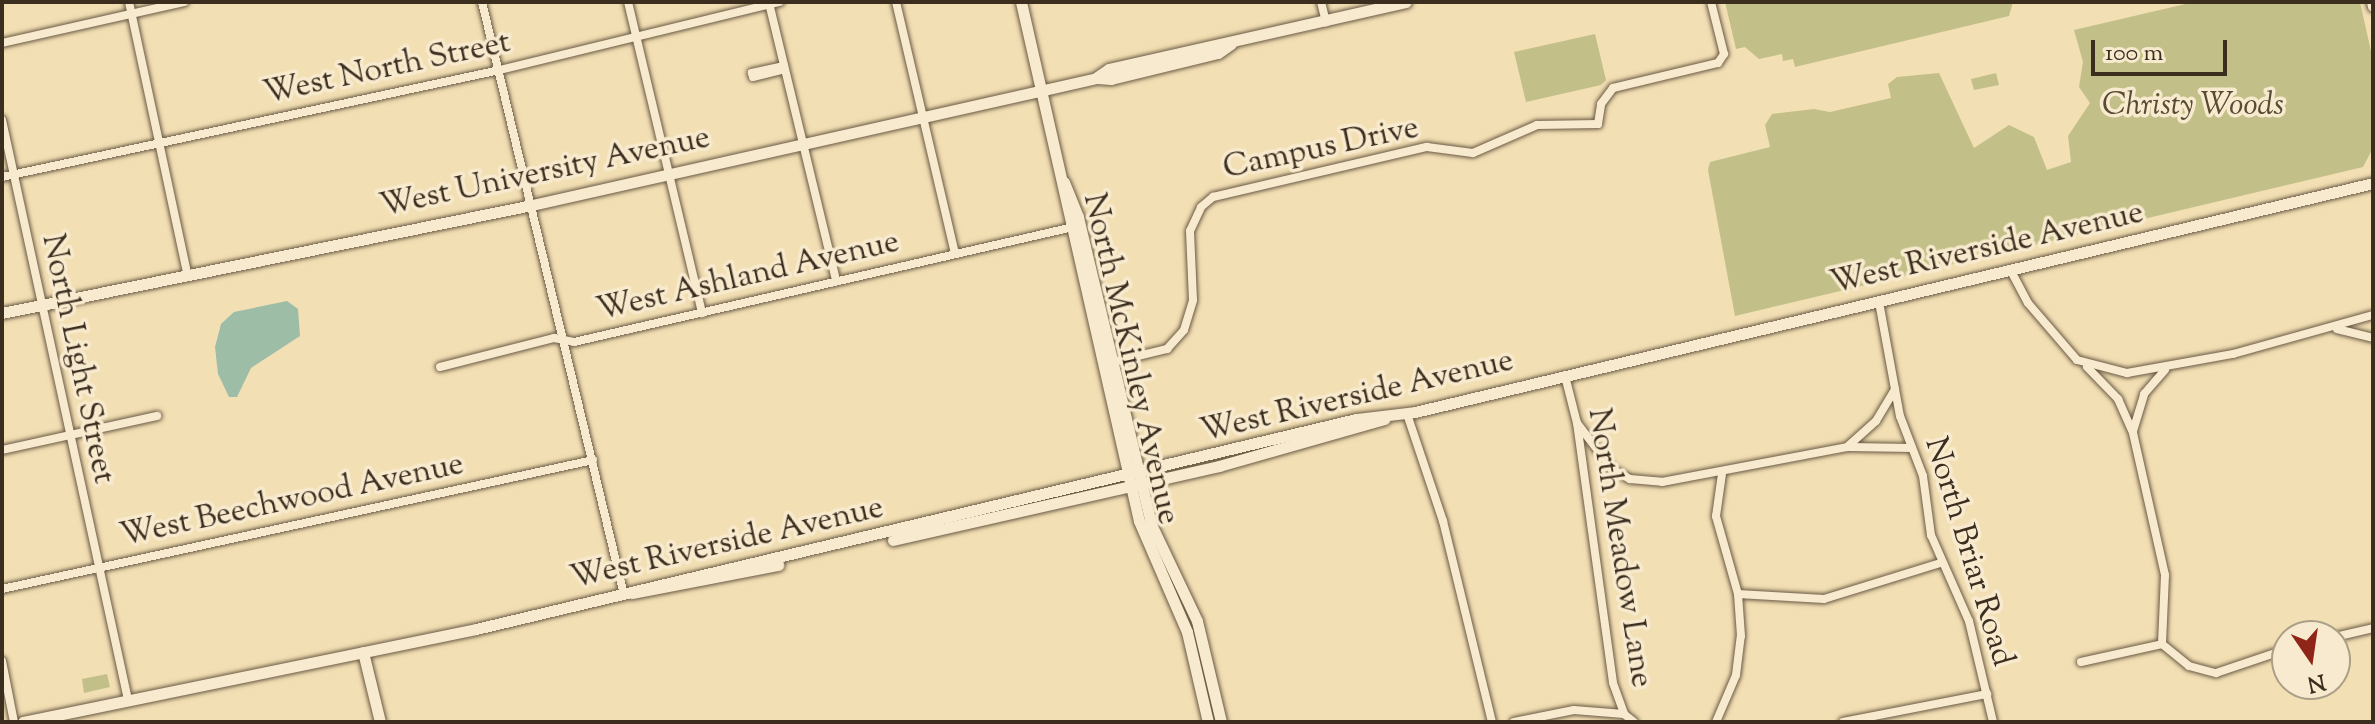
<!DOCTYPE html>
<style>
body{margin:0}
#map{position:relative;width:2375px;height:724px;overflow:hidden;background:#f3dfb4;font-family:"Sorts Mill Goudy",serif}
div>[style]{position:absolute}
[style*='--x']{left:calc(var(--x)*1px);top:calc(var(--y)*1px);width:calc(var(--w)*1px);rotate:calc(var(--a)*1deg)}
.green>*{inset:0;background:#c2c088}
.water>*{inset:0;background:#9dbda7}
.roads{filter:drop-shadow(0 0 2px #6a5a44) drop-shadow(0 0 2px #6a5a44)}
.street>*{height:8px;margin:-4px;padding:0 4px;transform-origin:4px;border-radius:4px;background:#f7eace}
.secondary>*{height:11px;margin:-5.5px;padding:0 5.5px;transform-origin:5.5px;border-radius:5.5px;background:#f7eace}
span{translate:-50% -50%;white-space:nowrap;text-align:center;line-height:1.15;-webkit-text-stroke:7px #f7eace;paint-order:stroke}
.street-label{font-size:32px;color:#3c2e1f}
.park-label{font-size:32px;color:#574b34;font-style:italic}
.frame{position:absolute;inset:0;border:4px solid #3c2e1f;pointer-events:none}
.north{position:absolute;left:2271px;top:620px;width:80px;height:80px;box-sizing:border-box;background:#f7eace;border:2px solid #ac9f88;border-radius:50%;rotate:167deg;font-size:22px;font-weight:700;line-height:32px;text-align:center;color:#3c2e1f}
.north::after{content:'';display:block;margin:auto;width:28px;height:36px;background:#8f2418;clip-path:polygon(50% 0,100% 100%,50% 72%,0 100%)}
.scale{position:absolute;left:2091px;top:40px;width:136px;height:36px;box-sizing:border-box;border:4px solid #3c2e1f;border-top:0;padding-left:10px;font-size:24px;line-height:28px;white-space:nowrap;color:#3c2e1f;-webkit-text-stroke:6px #f7eace;paint-order:stroke}
</style>
<div id="map">
<div class="green">
<div style="clip-path:polygon(1725px 2px,2013px 2px,2009px 16px,1795px 67px,1793px 59px,1783px 61px,1782px 54px,1759px 59px,1745px 47px,1736px 49px)"></div>
<div style="clip-path:polygon(2194px 2px,2360px 2px,2373px 60px,2373px 148px,2363px 167px,1735px 316px,1708px 170px,1710px 162px,1770px 147px,1765px 125px,1772px 114px,1814px 109px,1830px 112px,1891px 98px,1888px 84px,1897px 77px,1939px 73px,1974px 148px,2009px 125px,2034px 137px,2047px 170px,2071px 162px,2068px 136px,2090px 103px,2079px 87px,2083px 62px,2074px 30px)"></div>
<div style="clip-path:polygon(1595px 34px,1606px 80px,1601px 85px,1526px 102px,1514px 52px)"></div>
<div style="clip-path:polygon(1996px 73px,1999px 85px,1974px 90px,1971px 79px)"></div>
<div style="clip-path:polygon(107px 674px,110px 687px,84px 693px,82px 679px)"></div>
</div>
<div class="water">
<div style="clip-path:polygon(287px 301px,298px 309px,300px 336px,251px 368px,237px 397px,229px 397px,218px 374px,215px 347px,221px 324px,234px 312px)"></div>
</div>
<div class="roads">
<div class="street">
<div style="--x:129;--y:2;--w:277;--a:77.9"></div>
<div style="--x:482;--y:2;--w:610;--a:76.53"></div>
<div style="--x:628;--y:2;--w:320;--a:76.6"></div>
<div style="--x:896;--y:2;--w:258;--a:76.8"></div>
<div style="--x:1321;--y:2;--w:21;--a:76"></div>
<div style="--x:769;--y:3;--w:286;--a:76.4"></div>
<div style="--x:2;--y:43;--w:187;--a:-12.7"></div>
<div style="--x:784;--y:66;--w:33;--a:168"></div>
<div style="--x:752;--y:73;--w:4;--a:76"></div>
<div style="--x:753;--y:77;--w:32;--a:-14"></div>
<div style="--x:2;--y:120;--w:594;--a:77.74"></div>
<div style="--x:2;--y:177;--w:509;--a:-12.13"></div>
<div style="--x:500;--y:70;--w:288;--a:-13.7"></div>
<div style="--x:2011;--y:271;--w:36;--a:62"></div>
<div style="--x:2028;--y:303;--w:75;--a:49.3"></div>
<div style="--x:2077;--y:360;--w:52;--a:14.6"></div>
<div style="--x:2127;--y:373;--w:108;--a:-10.2"></div>
<div style="--x:2233;--y:354;--w:145;--a:-15.6"></div>
<div style="--x:1879;--y:302;--w:116;--a:79.6"></div>
<div style="--x:1900;--y:416;--w:64;--a:69"></div>
<div style="--x:1923;--y:476;--w:60;--a:82.3"></div>
<div style="--x:1931;--y:535;--w:94;--a:66.2"></div>
<div style="--x:1969;--y:621;--w:104;--a:76.6"></div>
<div style="--x:2337;--y:329;--w:37;--a:14"></div>
<div style="--x:1109;--y:363;--w:60;--a:-13.6"></div>
<div style="--x:1167;--y:349;--w:25;--a:-48"></div>
<div style="--x:1184;--y:330;--w:31;--a:-73"></div>
<div style="--x:1193;--y:300;--w:69;--a:-92.5"></div>
<div style="--x:1190;--y:231;--w:26;--a:-65"></div>
<div style="--x:1201;--y:207;--w:16;--a:-40"></div>
<div style="--x:1213;--y:197;--w:220;--a:-13.2"></div>
<div style="--x:1427;--y:147;--w:46;--a:7.4"></div>
<div style="--x:1473;--y:153;--w:70;--a:-23.6"></div>
<div style="--x:1537;--y:125;--w:61;--a:-0.9"></div>
<div style="--x:1598;--y:124;--w:20;--a:-81"></div>
<div style="--x:1601;--y:104;--w:20;--a:-53"></div>
<div style="--x:1613;--y:88;--w:108;--a:-13.4"></div>
<div style="--x:1718;--y:63;--w:11;--a:-56"></div>
<div style="--x:1724;--y:54;--w:54;--a:-104"></div>
<div style="--x:440;--y:367;--w:118;--a:-14.3"></div>
<div style="--x:554;--y:338;--w:20;--a:11"></div>
<div style="--x:574;--y:342;--w:508;--a:-12.97"></div>
<div style="--x:2087;--y:367;--w:45;--a:45.9"></div>
<div style="--x:2118;--y:399;--w:37;--a:66"></div>
<div style="--x:2133;--y:433;--w:146;--a:77.3"></div>
<div style="--x:2165;--y:575;--w:69;--a:92.5"></div>
<div style="--x:1565;--y:376;--w:49;--a:75.7"></div>
<div style="--x:1577;--y:423;--w:262;--a:82.1"></div>
<div style="--x:1613;--y:683;--w:33;--a:70"></div>
<div style="--x:1624;--y:714;--w:13;--a:39"></div>
<div style="--x:1407;--y:414;--w:113;--a:71.4"></div>
<div style="--x:1443;--y:521;--w:207;--a:76.3"></div>
<div style="--x:1577;--y:423;--w:58;--a:52.7"></div>
<div style="--x:1612;--y:469;--w:21;--a:29"></div>
<div style="--x:1630;--y:479;--w:32;--a:5"></div>
<div style="--x:1662;--y:482;--w:188;--a:-10.7"></div>
<div style="--x:1847;--y:447;--w:39;--a:-42"></div>
<div style="--x:1876;--y:421;--w:37;--a:-59"></div>
<div style="--x:2133;--y:431;--w:39;--a:-73"></div>
<div style="--x:2144;--y:394;--w:32;--a:-49"></div>
<div style="--x:1849;--y:447;--w:63;--a:0.9"></div>
<div style="--x:2;--y:450;--w:159;--a:-12.4"></div>
<div style="--x:2;--y:589;--w:605;--a:-12.31"></div>
<div style="--x:1738;--y:594;--w:86;--a:3.3"></div>
<div style="--x:1824;--y:599;--w:121;--a:-17.2"></div>
<div style="--x:2335;--y:637;--w:39;--a:-13"></div>
<div style="--x:2;--y:661;--w:62;--a:78.9"></div>
<div style="--x:2081;--y:662;--w:83;--a:-12.5"></div>
<div style="--x:2162;--y:644;--w:35;--a:39"></div>
<div style="--x:2189;--y:666;--w:28;--a:15"></div>
<div style="--x:2216;--y:673;--w:75;--a:-18.7"></div>
<div style="--x:1514;--y:722;--w:61;--a:-11.3"></div>
<div style="--x:1574;--y:710;--w:50;--a:4.6"></div>
<div style="--x:1716;--y:722;--w:51;--a:-66.9"></div>
<div style="--x:1736;--y:675;--w:39;--a:-83"></div>
<div style="--x:1741;--y:636;--w:42;--a:-94.1"></div>
<div style="--x:1738;--y:594;--w:81;--a:-105.8"></div>
<div style="--x:1716;--y:516;--w:42;--a:-81.9"></div>
<div style="--x:1843;--y:722;--w:147;--a:-11"></div>
</div>
<div class="secondary">
<div style="--x:1021;--y:2;--w:532;--a:77.19"></div>
<div style="--x:1139;--y:521;--w:121;--a:66.6"></div>
<div style="--x:1187;--y:632;--w:92;--a:76.9"></div>
<div style="--x:2372;--y:2;--w:4;--a:76"></div>
<div style="--x:1097;--y:77;--w:14;--a:-34"></div>
<div style="--x:1109;--y:69;--w:304;--a:-12.7"></div>
<div style="--x:1064;--y:182;--w:38;--a:68"></div>
<div style="--x:1078;--y:217;--w:316;--a:76.6"></div>
<div style="--x:1151;--y:524;--w:107;--a:64.6"></div>
<div style="--x:1197;--y:621;--w:104;--a:76.6"></div>
<div style="--x:2;--y:313;--w:541;--a:-11.52"></div>
<div style="--x:532;--y:205;--w:579;--a:-12.67"></div>
<div style="--x:1097;--y:78;--w:14;--a:4"></div>
<div style="--x:1111;--y:79;--w:110;--a:-13.7"></div>
<div style="--x:1218;--y:53;--w:16;--a:-35"></div>
<div style="--x:893;--y:540;--w:334;--a:-12.8"></div>
<div style="--x:1219;--y:466;--w:172;--a:-15.9"></div>
<div style="--x:632;--y:593;--w:149;--a:-10.9"></div>
<div style="--x:363;--y:652;--w:72;--a:76.3"></div>
<div style="--x:23;--y:722;--w:462;--a:-11.6"></div>
<div style="--x:476;--y:629;--w:905;--a:-13.42"></div>
<div style="--x:1356;--y:419;--w:59;--a:-6.8"></div>
<div style="--x:1415;--y:412;--w:985;--a:-13.44"></div>
</div>
</div>
<div class="street-label">
<span style="left:387px;top:69px;rotate:-12deg">West North Street</span>
<span style="left:1321px;top:149px;rotate:-12deg">Campus Drive</span>
<span style="left:545px;top:173px;rotate:-12deg">West University Avenue</span>
<span style="left:1987px;top:249px;rotate:-13deg">West Riverside Avenue</span>
<span style="left:748px;top:277px;rotate:-13deg">West Ashland Avenue</span>
<span style="left:77px;top:359px;rotate:78deg">North Light Street</span>
<span style="left:1130px;top:359px;rotate:77deg">North McKinley Avenue</span>
<span style="left:1357px;top:397px;rotate:-13deg">West Riverside Avenue</span>
<span style="left:292px;top:501px;rotate:-12deg">West Beechwood Avenue</span>
<span style="left:727px;top:544px;rotate:-13deg">West Riverside Avenue</span>
<span style="left:1619px;top:548px;rotate:81deg">North Meadow Lane</span>
<span style="left:1968px;top:552px;rotate:73deg">North Briar Road</span>
</div>
<div class="park-label">
<span style="left:2193px;top:106px">Christy Woods</span>
</div>
<div class="frame"></div>
<div class="north">N</div>
<div class="scale">100 m</div>
</div>
